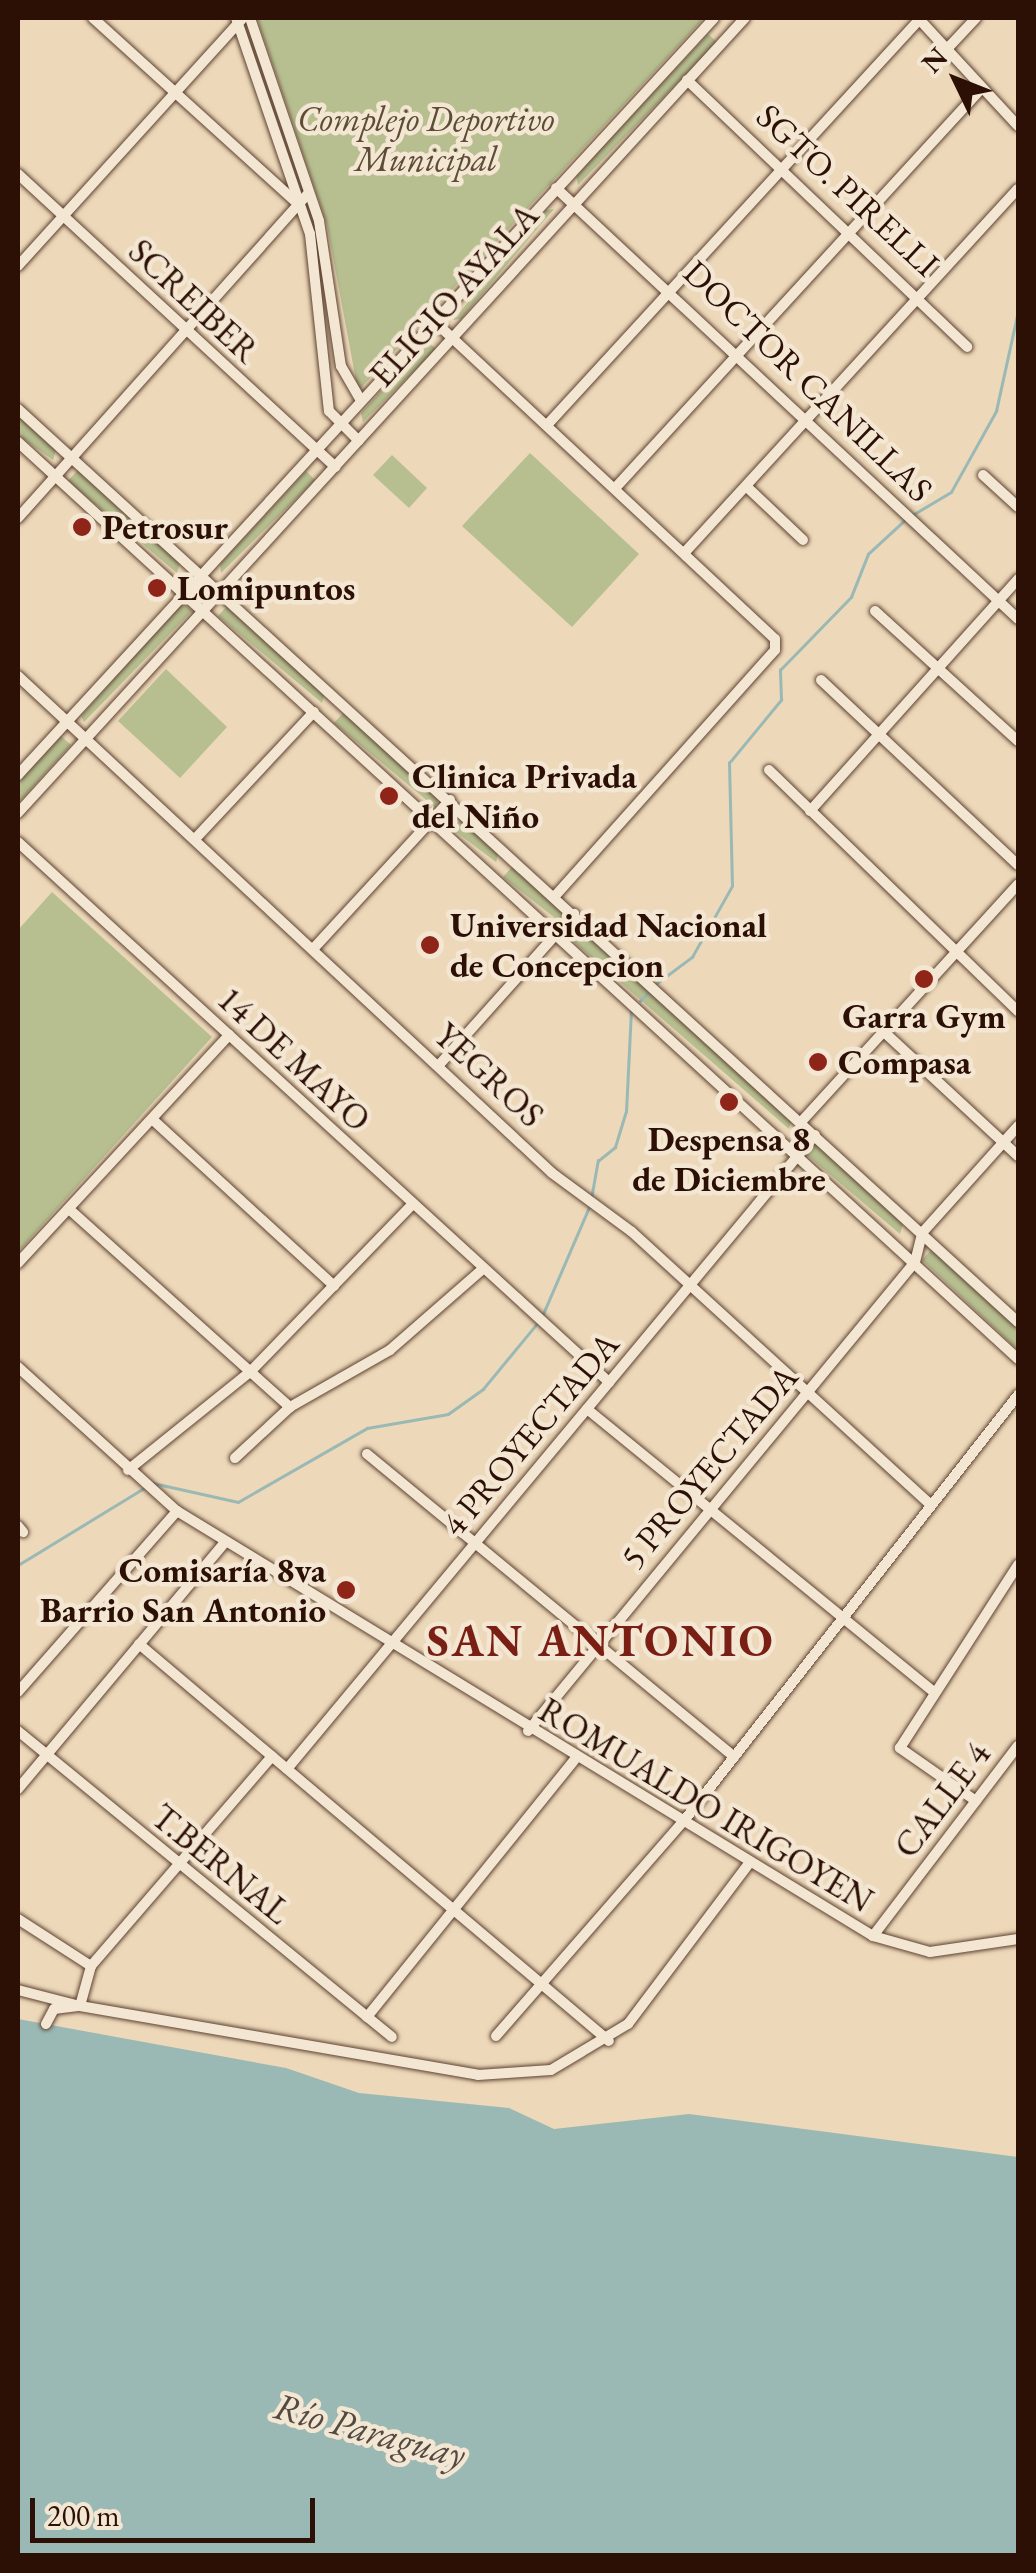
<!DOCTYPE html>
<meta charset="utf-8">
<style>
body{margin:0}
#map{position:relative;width:1036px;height:2573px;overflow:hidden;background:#edd8b9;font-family:"EB Garamond",serif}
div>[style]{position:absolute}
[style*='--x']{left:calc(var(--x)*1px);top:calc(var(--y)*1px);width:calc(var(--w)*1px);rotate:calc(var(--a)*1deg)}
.green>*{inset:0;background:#b7bf90}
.water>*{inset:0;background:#9ab9b5}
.stream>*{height:2.5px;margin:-1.25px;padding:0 1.25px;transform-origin:1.25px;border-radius:1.25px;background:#9ab9b5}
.roads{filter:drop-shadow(0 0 2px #5d4232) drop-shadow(0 0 2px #5d4232)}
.minor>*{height:10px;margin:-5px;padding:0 5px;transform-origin:5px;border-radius:5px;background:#f3e6d2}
.dots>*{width:28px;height:28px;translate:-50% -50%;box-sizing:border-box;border:5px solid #f3e6d2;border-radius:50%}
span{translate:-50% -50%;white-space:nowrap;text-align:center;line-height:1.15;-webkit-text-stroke:9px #f3e6d2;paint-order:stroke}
.park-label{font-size:35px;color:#5d4d36;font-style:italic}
.street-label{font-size:35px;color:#2d1005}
.poi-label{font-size:35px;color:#2d1005;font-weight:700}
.left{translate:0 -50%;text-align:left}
.right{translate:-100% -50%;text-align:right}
.water-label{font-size:38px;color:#534b43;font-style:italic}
.district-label{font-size:45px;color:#7a1f14;font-weight:700;letter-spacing:2.5px}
.frame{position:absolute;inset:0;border:20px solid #2d1005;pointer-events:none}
.north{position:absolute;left:906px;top:30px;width:100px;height:100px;-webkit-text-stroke:8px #f3e6d2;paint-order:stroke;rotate:313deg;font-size:28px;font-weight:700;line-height:40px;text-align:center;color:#2d1005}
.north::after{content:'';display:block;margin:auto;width:35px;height:45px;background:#2d1005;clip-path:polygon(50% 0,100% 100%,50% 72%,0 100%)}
.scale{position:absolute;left:30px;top:2498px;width:285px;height:45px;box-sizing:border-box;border:5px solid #2d1005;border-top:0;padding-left:12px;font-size:30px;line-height:35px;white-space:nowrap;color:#2d1005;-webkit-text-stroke:8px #f3e6d2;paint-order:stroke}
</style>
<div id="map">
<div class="green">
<div style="clip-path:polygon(257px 18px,704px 18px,358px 391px,327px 225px)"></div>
<div style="clip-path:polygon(708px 34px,717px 42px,578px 185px,576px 175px)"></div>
<div style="clip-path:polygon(554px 209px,461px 319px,453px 320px,546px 210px)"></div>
<div style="clip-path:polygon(427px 341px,436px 349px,363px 422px,361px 413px)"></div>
<div style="clip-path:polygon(18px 415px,56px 450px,53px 460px,18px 435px)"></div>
<div style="clip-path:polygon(530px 453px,639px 554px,572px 627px,462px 526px)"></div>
<div style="clip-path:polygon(392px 455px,427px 488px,409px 508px,373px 475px)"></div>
<div style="clip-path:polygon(78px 470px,180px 563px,177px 573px,68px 481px)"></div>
<div style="clip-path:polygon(306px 471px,315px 480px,221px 573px,220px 564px)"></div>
<div style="clip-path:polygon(183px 602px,192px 611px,84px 722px,81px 716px)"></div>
<div style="clip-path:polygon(228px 605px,325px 693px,322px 703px,218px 616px)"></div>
<div style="clip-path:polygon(166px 669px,227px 727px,180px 778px,118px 721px)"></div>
<div style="clip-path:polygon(344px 712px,438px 798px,436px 808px,334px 723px)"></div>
<div style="clip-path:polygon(61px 736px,71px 745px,18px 803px,18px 783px)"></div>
<div style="clip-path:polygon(462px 818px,499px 852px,496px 862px,452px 829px)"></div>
<div style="clip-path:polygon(513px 866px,563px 912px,560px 922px,503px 877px)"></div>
<div style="clip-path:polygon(52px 892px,212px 1037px,18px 1252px,18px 930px)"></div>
<div style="clip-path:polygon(577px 925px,792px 1119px,789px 1129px,567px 936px)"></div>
<div style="clip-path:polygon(817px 1144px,903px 1224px,900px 1234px,807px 1155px)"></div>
<div style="clip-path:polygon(932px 1249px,1018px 1329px,1018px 1350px,922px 1260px)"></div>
</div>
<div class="water">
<div style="clip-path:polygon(18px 2019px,286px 2068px,359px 2093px,509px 2108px,554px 2129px,689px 2114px,1018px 2157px,1018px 2555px,18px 2555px)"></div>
</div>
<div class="stream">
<div style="--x:914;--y:514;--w:43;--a:-30.7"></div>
<div style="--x:951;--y:492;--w:93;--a:-60.9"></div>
<div style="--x:996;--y:411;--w:102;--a:-77.6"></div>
<div style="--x:657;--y:983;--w:44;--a:-36.6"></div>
<div style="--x:692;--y:957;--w:81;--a:-60.6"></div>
<div style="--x:732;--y:886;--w:123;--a:-91.4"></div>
<div style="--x:729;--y:763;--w:82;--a:-50.5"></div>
<div style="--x:781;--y:700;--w:30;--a:-92"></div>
<div style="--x:780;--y:670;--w:102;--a:-45.8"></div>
<div style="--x:851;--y:597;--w:46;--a:-68.4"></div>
<div style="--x:868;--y:554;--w:53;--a:-42.7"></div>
<div style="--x:640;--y:1001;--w:10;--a:-45"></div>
<div style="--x:591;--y:1199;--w:39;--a:-80"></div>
<div style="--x:598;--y:1161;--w:22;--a:-39"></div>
<div style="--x:615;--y:1147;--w:37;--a:-73"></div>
<div style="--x:626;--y:1112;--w:101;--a:-87.2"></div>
<div style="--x:543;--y:1314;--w:116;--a:-66.7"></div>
<div style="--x:153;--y:1483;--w:87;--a:12.6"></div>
<div style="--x:238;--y:1502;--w:149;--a:-29.8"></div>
<div style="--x:367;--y:1428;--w:82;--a:-9.8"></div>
<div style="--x:448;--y:1414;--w:43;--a:-35.5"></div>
<div style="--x:483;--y:1389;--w:88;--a:-50.5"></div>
<div style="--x:18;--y:1565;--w:150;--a:-31.4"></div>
</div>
<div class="roads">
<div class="minor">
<div style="--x:93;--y:18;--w:274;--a:42.2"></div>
<div style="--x:236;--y:18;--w:228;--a:71.1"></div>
<div style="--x:310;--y:234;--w:178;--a:83.9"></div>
<div style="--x:329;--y:411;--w:42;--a:45"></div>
<div style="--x:250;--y:18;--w:214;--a:71.2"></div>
<div style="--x:319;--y:221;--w:147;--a:81.4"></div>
<div style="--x:341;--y:366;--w:39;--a:60"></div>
<div style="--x:918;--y:18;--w:147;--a:47.2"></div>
<div style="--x:946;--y:50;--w:44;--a:-46.8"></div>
<div style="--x:687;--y:80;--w:387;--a:43.6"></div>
<div style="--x:18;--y:174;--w:432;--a:42.7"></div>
<div style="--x:556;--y:188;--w:632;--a:43.01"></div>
<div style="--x:18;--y:266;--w:333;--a:-47.8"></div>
<div style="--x:434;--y:321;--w:466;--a:43"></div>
<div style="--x:775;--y:639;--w:11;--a:90"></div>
<div style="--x:775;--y:650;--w:330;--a:131.8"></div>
<div style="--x:18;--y:409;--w:1354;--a:42.4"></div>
<div style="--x:547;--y:425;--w:551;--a:-47.43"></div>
<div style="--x:18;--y:442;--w:1357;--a:42.52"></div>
<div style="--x:983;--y:475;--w:47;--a:42.4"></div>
<div style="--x:618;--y:485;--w:539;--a:-47.48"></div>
<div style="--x:747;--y:487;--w:77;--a:43.4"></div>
<div style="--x:18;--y:518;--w:435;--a:-48.2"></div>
<div style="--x:686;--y:551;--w:491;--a:-47.5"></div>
<div style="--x:875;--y:611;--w:193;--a:42.3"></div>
<div style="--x:18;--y:676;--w:729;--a:42.94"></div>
<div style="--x:552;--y:1173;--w:99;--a:36.4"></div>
<div style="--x:632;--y:1232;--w:405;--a:42.4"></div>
<div style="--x:821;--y:680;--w:270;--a:43.2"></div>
<div style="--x:769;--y:770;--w:347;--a:44.1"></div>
<div style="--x:18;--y:775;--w:1028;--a:-47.4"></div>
<div style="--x:810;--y:811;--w:312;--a:-48.1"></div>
<div style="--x:18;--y:813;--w:1077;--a:-47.56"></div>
<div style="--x:195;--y:839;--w:174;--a:-46.9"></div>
<div style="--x:18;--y:842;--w:801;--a:42.42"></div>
<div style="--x:314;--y:948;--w:201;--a:-47.4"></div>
<div style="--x:883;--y:1031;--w:184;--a:42.8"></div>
<div style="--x:439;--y:1065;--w:203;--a:-48.2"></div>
<div style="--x:152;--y:1119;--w:247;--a:42.5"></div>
<div style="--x:801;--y:1122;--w:322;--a:-47.6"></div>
<div style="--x:69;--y:1209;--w:297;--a:41.9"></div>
<div style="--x:18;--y:1263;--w:311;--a:-47.2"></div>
<div style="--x:18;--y:1367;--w:215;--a:42.2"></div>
<div style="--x:177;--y:1511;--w:816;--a:31.41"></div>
<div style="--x:873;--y:1936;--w:59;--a:15.7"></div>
<div style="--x:930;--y:1952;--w:89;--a:-8.4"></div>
<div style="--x:587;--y:1409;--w:445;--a:39.2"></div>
<div style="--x:367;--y:1454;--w:476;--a:39.5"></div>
<div style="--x:235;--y:1458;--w:75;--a:-42.8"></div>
<div style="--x:290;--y:1407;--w:115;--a:-29.7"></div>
<div style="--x:390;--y:1350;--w:123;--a:-41.1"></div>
<div style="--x:128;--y:1470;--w:158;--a:-38.8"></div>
<div style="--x:251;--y:1371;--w:230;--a:-45.9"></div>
<div style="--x:18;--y:1526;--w:8;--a:50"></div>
<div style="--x:139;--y:1644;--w:615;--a:40.19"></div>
<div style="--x:18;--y:1692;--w:241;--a:-48.7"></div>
<div style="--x:18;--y:1731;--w:483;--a:39.3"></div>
<div style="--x:528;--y:1731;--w:608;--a:-50.47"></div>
<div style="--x:915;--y:1262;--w:30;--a:-76"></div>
<div style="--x:922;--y:1233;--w:144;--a:-48.1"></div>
<div style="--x:287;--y:1769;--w:825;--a:-50.21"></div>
<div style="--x:18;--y:1789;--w:322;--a:-50"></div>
<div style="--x:976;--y:1801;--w:93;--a:-145.1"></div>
<div style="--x:900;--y:1748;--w:218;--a:-57.2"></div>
<div style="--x:18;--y:1919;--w:87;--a:32.8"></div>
<div style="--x:873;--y:1936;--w:239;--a:-52.7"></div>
<div style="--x:18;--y:1990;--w:64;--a:14.5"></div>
<div style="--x:80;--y:2006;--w:41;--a:-74.6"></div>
<div style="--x:91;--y:1966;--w:277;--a:-49.2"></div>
<div style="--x:367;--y:2017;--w:331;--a:-51.1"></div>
<div style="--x:46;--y:2024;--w:17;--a:-62"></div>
<div style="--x:54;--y:2009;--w:26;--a:-7"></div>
<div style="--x:80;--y:2006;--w:404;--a:9.8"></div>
<div style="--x:478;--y:2075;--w:73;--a:-3.9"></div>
<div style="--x:551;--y:2070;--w:90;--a:-30.9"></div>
<div style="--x:628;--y:2024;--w:203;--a:-53"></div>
<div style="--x:496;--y:2036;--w:284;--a:-48.9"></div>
<div style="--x:683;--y:1822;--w:543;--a:-51.88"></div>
</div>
</div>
<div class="dots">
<div style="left:82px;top:527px;background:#8f2418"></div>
<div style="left:157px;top:588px;background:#8f2418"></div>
<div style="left:389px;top:796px;background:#8f2418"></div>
<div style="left:430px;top:945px;background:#8f2418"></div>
<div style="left:924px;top:979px;background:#8f2418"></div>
<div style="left:818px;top:1062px;background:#8f2418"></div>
<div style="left:729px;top:1102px;background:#8f2418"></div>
<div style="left:346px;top:1590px;background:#8f2418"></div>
</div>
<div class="park-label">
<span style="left:426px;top:139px">Complejo Deportivo<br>Municipal</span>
</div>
<div class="street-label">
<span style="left:848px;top:190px;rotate:43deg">SGTO. PIRELLI</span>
<span style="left:454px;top:295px;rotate:-48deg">ELIGIO AYALA</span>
<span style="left:194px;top:301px;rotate:43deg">SCREIBER</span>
<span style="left:808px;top:381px;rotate:44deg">DOCTOR CANILLAS</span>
<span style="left:294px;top:1059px;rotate:43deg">14 DE MAYO</span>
<span style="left:489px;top:1075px;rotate:43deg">YEGROS</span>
<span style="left:530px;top:1434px;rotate:-50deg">4 PROYECTADA</span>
<span style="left:709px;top:1467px;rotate:-50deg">5 PROYECTADA</span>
<span style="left:942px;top:1800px;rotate:-53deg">CALLE 4</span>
<span style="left:706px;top:1805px;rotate:31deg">ROMUALDO IRIGOYEN</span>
<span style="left:221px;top:1864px;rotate:39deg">T.BERNAL</span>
</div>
<div class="poi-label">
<span class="left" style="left:102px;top:527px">Petrosur</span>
<span class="left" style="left:177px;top:588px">Lomipuntos</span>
<span class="left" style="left:412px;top:796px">Clinica Privada<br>del Niño</span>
<span class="left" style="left:450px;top:945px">Universidad Nacional<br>de Concepcion</span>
<span style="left:924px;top:1016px">Garra Gym</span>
<span class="left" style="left:838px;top:1062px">Compasa</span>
<span style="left:729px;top:1159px">Despensa 8<br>de Diciembre</span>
<span class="right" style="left:326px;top:1590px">Comisaría 8va<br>Barrio San Antonio</span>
</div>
<div class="water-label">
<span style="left:370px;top:2430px;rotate:15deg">Río Paraguay</span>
</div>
<div class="district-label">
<span style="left:601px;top:1641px">SAN ANTONIO</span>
</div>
<div class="frame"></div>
<div class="north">N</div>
<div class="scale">200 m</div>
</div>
